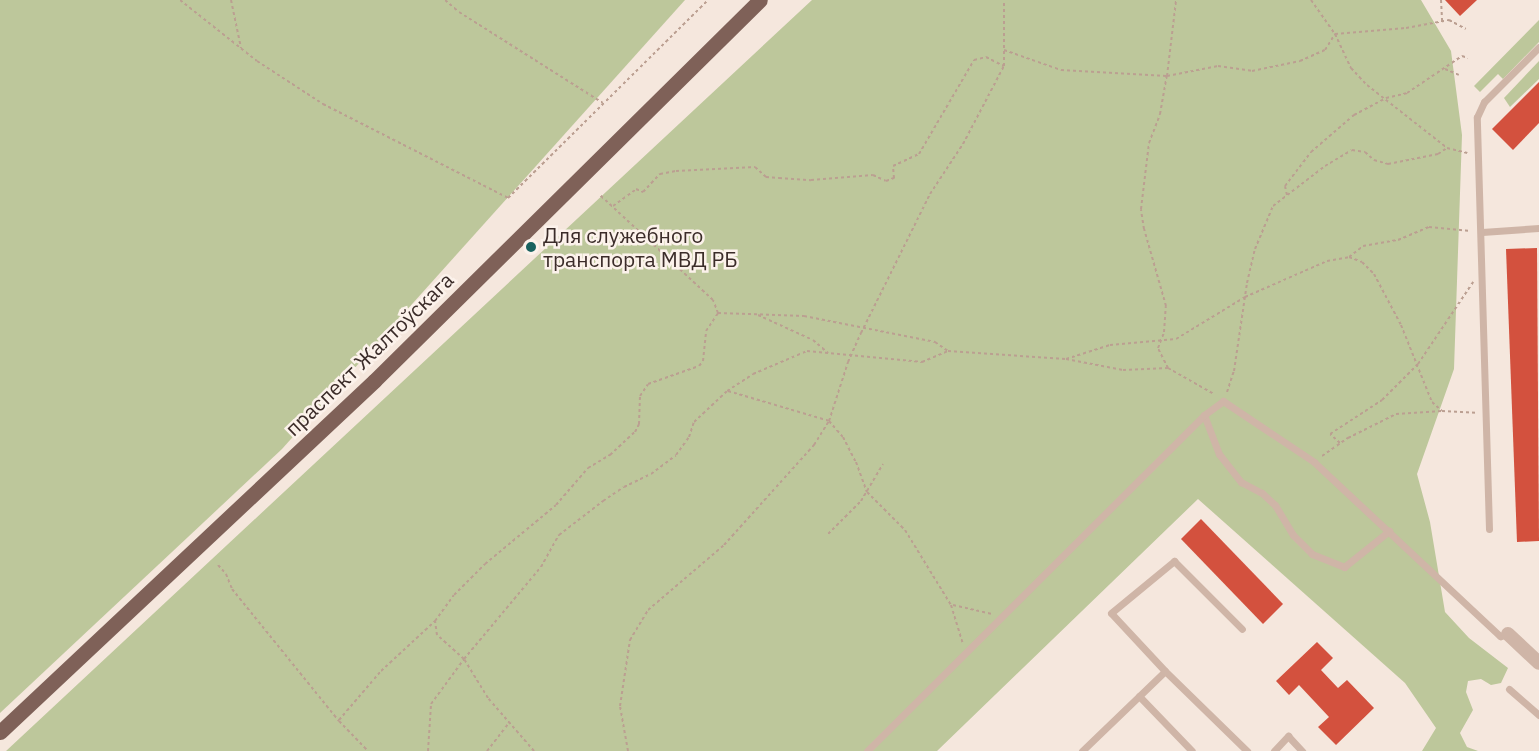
<!DOCTYPE html>
<meta charset="utf-8">
<style>
body{margin:0}
#map{position:relative;width:1539px;height:751px;overflow:hidden;background:#f5e7dd;font-family:"IBM Plex Sans",sans-serif}
div>[style]{position:absolute}
[style*='--x']{left:calc(var(--x)*1px);top:calc(var(--y)*1px);width:calc(var(--w)*1px);rotate:calc(var(--a)*1deg)}
.green>*{inset:0;background:#bdc79b}
.building>*{inset:0;background:#d3513e}
.path>*{height:2px;margin-top:-1px;transform-origin:0;background:repeating-linear-gradient(90deg,#bb9f91 0 3px,transparent 0 6px)}
.service>*{height:7px;margin:-3.5px;padding:0 3.5px;transform-origin:3.5px;border-radius:3.5px;background:#cfb5a7}
.minor>*{height:14px;margin:-7px;padding:0 7px;transform-origin:7px;border-radius:7px;background:#cfb5a7}
.primary>*{height:15px;margin:-7.5px;padding:0 7.5px;transform-origin:7.5px;border-radius:7.5px;background:#7f6158}
.dots>*{width:16px;height:16px;translate:-50% -50%;box-sizing:border-box;border:3px solid #fcf2eb;border-radius:50%}
span{translate:-50% -50%;white-space:nowrap;text-align:center;line-height:1.15;-webkit-text-stroke:5px #fcf2eb;paint-order:stroke}
.poi-label{font-size:21px;color:#3b2c29}
.left{translate:0 -50%;text-align:left}
.street-label{font-size:21px;color:#3b2c29}
</style>
<div id="map">
<div class="green">
<div style="clip-path:polygon(0 0,685px 0,282px 449px,0 713px)"></div>
<div style="clip-path:polygon(812px 0,1421px 0,1451px 51px,1462px 135px,1454px 369px,1417px 474px,1430px 522px,1445px 612px,1469px 638px,1508px 668px,1501px 683px,1491px 685px,1481px 679px,1468px 681px,1466px 692px,1473px 710px,1460px 733px,1467px 747px,1478px 751px,1422px 751px,1436px 728px,1405px 683px,1198px 499px,937px 751px,6px 751px)"></div>
<div style="clip-path:polygon(1539px 20px,1539px 42px,1503px 79px,1498px 74px,1480px 92px,1474px 86px)"></div>
<div style="clip-path:polygon(1539px 61px,1539px 79px,1510px 107px,1504px 98px)"></div>
</div>
<div class="building">
<div style="clip-path:polygon(1445px 0,1477px 0,1460px 16px)"></div>
<div style="clip-path:polygon(1539px 82px,1539px 123px,1513px 150px,1492px 129px)"></div>
<div style="clip-path:polygon(1537px 248px,1539px 541px,1517px 542px,1506px 249px)"></div>
<div style="clip-path:polygon(1201px 519px,1283px 604px,1263px 624px,1181px 539px)"></div>
<div style="clip-path:polygon(1317px 642px,1333px 658px,1321px 670px,1338px 688px,1347px 680px,1374px 708px,1336px 745px,1318px 727px,1329px 717px,1299px 685px,1289px 695px,1276px 681px)"></div>
</div>
<div class="path">
<div style="--x:180;--y:0;--w:98;--a:38.4"></div>
<div style="--x:257;--y:61;--w:79;--a:33.1"></div>
<div style="--x:323;--y:104;--w:208;--a:26.9"></div>
<div style="--x:508;--y:198;--w:281;--a:-44.7"></div>
<div style="--x:231;--y:0;--w:49;--a:78.2"></div>
<div style="--x:445;--y:0;--w:18;--a:41"></div>
<div style="--x:459;--y:12;--w:170;--a:32.3"></div>
<div style="--x:1311;--y:0;--w:42;--a:54.8"></div>
<div style="--x:1335;--y:34;--w:38;--a:65"></div>
<div style="--x:1351;--y:68;--w:23;--a:47"></div>
<div style="--x:1367;--y:85;--w:102;--a:38.2"></div>
<div style="--x:1447;--y:148;--w:21;--a:14"></div>
<div style="--x:1441;--y:0;--w:21;--a:87"></div>
<div style="--x:1004;--y:50;--w:60;--a:19.3"></div>
<div style="--x:1061;--y:70;--w:106;--a:3.2"></div>
<div style="--x:1167;--y:76;--w:52;--a:-11.1"></div>
<div style="--x:1218;--y:66;--w:34;--a:8"></div>
<div style="--x:1252;--y:71;--w:49;--a:-11.8"></div>
<div style="--x:1300;--y:61;--w:27;--a:-24"></div>
<div style="--x:1325;--y:50;--w:19;--a:-58"></div>
<div style="--x:1335;--y:34;--w:71;--a:-4.8"></div>
<div style="--x:1406;--y:28;--w:44;--a:-10.5"></div>
<div style="--x:1449;--y:20;--w:19;--a:28"></div>
<div style="--x:1445;--y:69;--w:15;--a:23"></div>
<div style="--x:1287;--y:195;--w:9;--a:-103"></div>
<div style="--x:1285;--y:186;--w:43;--a:-52.6"></div>
<div style="--x:1311;--y:152;--w:57;--a:-40.7"></div>
<div style="--x:1354;--y:115;--w:36;--a:-28"></div>
<div style="--x:1386;--y:98;--w:22;--a:-13"></div>
<div style="--x:1407;--y:93;--w:66;--a:-33.9"></div>
<div style="--x:1462;--y:56;--w:6;--a:18"></div>
<div style="--x:613;--y:206;--w:29;--a:-36"></div>
<div style="--x:636;--y:189;--w:8;--a:23"></div>
<div style="--x:643;--y:192;--w:25;--a:-47"></div>
<div style="--x:660;--y:174;--w:16;--a:-11"></div>
<div style="--x:676;--y:171;--w:79;--a:-2.9"></div>
<div style="--x:755;--y:167;--w:15;--a:42"></div>
<div style="--x:766;--y:177;--w:13;--a:4"></div>
<div style="--x:779;--y:178;--w:32;--a:4"></div>
<div style="--x:811;--y:180;--w:62;--a:-4.6"></div>
<div style="--x:873;--y:175;--w:14;--a:25"></div>
<div style="--x:886;--y:181;--w:9;--a:-21"></div>
<div style="--x:894;--y:178;--w:12;--a:-95"></div>
<div style="--x:893;--y:166;--w:29;--a:-25"></div>
<div style="--x:919;--y:154;--w:109;--a:-59.7"></div>
<div style="--x:974;--y:60;--w:12;--a:-14"></div>
<div style="--x:986;--y:57;--w:20;--a:27"></div>
<div style="--x:1349;--y:257;--w:18;--a:-38"></div>
<div style="--x:1363;--y:246;--w:36;--a:-10"></div>
<div style="--x:1398;--y:240;--w:34;--a:-23"></div>
<div style="--x:1429;--y:227;--w:42;--a:5.4"></div>
<div style="--x:718;--y:313;--w:86;--a:2"></div>
<div style="--x:804;--y:316;--w:134;--a:11.2"></div>
<div style="--x:935;--y:342;--w:16;--a:35"></div>
<div style="--x:948;--y:351;--w:118;--a:3.9"></div>
<div style="--x:1066;--y:359;--w:58;--a:10.9"></div>
<div style="--x:1123;--y:370;--w:45;--a:-2.5"></div>
<div style="--x:1168;--y:368;--w:53;--a:29.5"></div>
<div style="--x:758;--y:315;--w:60;--a:24.4"></div>
<div style="--x:813;--y:340;--w:20;--a:41"></div>
<div style="--x:1066;--y:359;--w:46;--a:-17.7"></div>
<div style="--x:1110;--y:345;--w:66;--a:-5.2"></div>
<div style="--x:1176;--y:339;--w:81;--a:-31.3"></div>
<div style="--x:1245;--y:297;--w:90;--a:-23.7"></div>
<div style="--x:1327;--y:261;--w:22;--a:-10"></div>
<div style="--x:1349;--y:257;--w:14;--a:21"></div>
<div style="--x:1362;--y:262;--w:17;--a:45"></div>
<div style="--x:1374;--y:274;--w:58;--a:62.1"></div>
<div style="--x:1401;--y:325;--w:83;--a:68.1"></div>
<div style="--x:1432;--y:402;--w:13;--a:42"></div>
<div style="--x:1442;--y:411;--w:34;--a:3"></div>
<div style="--x:1168;--y:368;--w:22;--a:-117"></div>
<div style="--x:1158;--y:348;--w:17;--a:-69"></div>
<div style="--x:1164;--y:332;--w:26;--a:-86"></div>
<div style="--x:1166;--y:306;--w:80;--a:-105.9"></div>
<div style="--x:1144;--y:229;--w:20;--a:-99"></div>
<div style="--x:1141;--y:209;--w:66;--a:-83.1"></div>
<div style="--x:1149;--y:143;--w:31;--a:-69"></div>
<div style="--x:1160;--y:114;--w:39;--a:-80"></div>
<div style="--x:1167;--y:76;--w:77;--a:-83.2"></div>
<div style="--x:728;--y:391;--w:105;--a:16.5"></div>
<div style="--x:829;--y:421;--w:21;--a:49"></div>
<div style="--x:843;--y:437;--w:28;--a:63"></div>
<div style="--x:856;--y:462;--w:32;--a:70"></div>
<div style="--x:867;--y:492;--w:54;--a:45"></div>
<div style="--x:905;--y:530;--w:88;--a:58.5"></div>
<div style="--x:951;--y:605;--w:39;--a:73"></div>
<div style="--x:1227;--y:392;--w:22;--a:-72"></div>
<div style="--x:1234;--y:371;--w:89;--a:-81.6"></div>
<div style="--x:1247;--y:283;--w:35;--a:-77"></div>
<div style="--x:1255;--y:249;--w:47;--a:-67.3"></div>
<div style="--x:1273;--y:206;--w:66;--a:-37.6"></div>
<div style="--x:1325;--y:166;--w:31;--a:-31"></div>
<div style="--x:1352;--y:150;--w:13;--a:9"></div>
<div style="--x:1365;--y:152;--w:12;--a:42"></div>
<div style="--x:1374;--y:160;--w:15;--a:16"></div>
<div style="--x:1388;--y:164;--w:51;--a:-11.3"></div>
<div style="--x:1438;--y:154;--w:11;--a:-34"></div>
<div style="--x:1340;--y:443;--w:13;--a:-138"></div>
<div style="--x:1330;--y:434;--w:62;--a:-33.2"></div>
<div style="--x:1382;--y:400;--w:51;--a:-45"></div>
<div style="--x:1418;--y:364;--w:99;--a:-56.1"></div>
<div style="--x:1322;--y:456;--w:32;--a:-35"></div>
<div style="--x:1348;--y:438;--w:54;--a:-26.6"></div>
<div style="--x:1396;--y:414;--w:46;--a:-3.7"></div>
<div style="--x:828;--y:534;--w:47;--a:-45"></div>
<div style="--x:861;--y:501;--w:43;--a:-59.3"></div>
<div style="--x:218;--y:565;--w:12;--a:48"></div>
<div style="--x:226;--y:574;--w:16;--a:68"></div>
<div style="--x:232;--y:589;--w:170;--a:51"></div>
<div style="--x:339;--y:721;--w:42;--a:46"></div>
<div style="--x:953;--y:605;--w:39;--a:13"></div>
<div style="--x:339;--y:720;--w:65;--a:-49.4"></div>
<div style="--x:381;--y:671;--w:74;--a:-42.8"></div>
<div style="--x:428;--y:751;--w:47;--a:-86.3"></div>
<div style="--x:431;--y:704;--w:56;--a:-53.7"></div>
<div style="--x:464;--y:659;--w:120;--a:-50.1"></div>
<div style="--x:541;--y:567;--w:37;--a:-61"></div>
<div style="--x:559;--y:535;--w:56;--a:-37.7"></div>
<div style="--x:603;--y:501;--w:25;--a:-34"></div>
<div style="--x:624;--y:487;--w:30;--a:-26"></div>
<div style="--x:651;--y:474;--w:31;--a:-37"></div>
<div style="--x:676;--y:455;--w:22;--a:-54"></div>
<div style="--x:689;--y:437;--w:16;--a:-72"></div>
<div style="--x:694;--y:422;--w:45;--a:-43.2"></div>
<div style="--x:727;--y:391;--w:31;--a:-33"></div>
<div style="--x:753;--y:374;--w:59;--a:-23.1"></div>
<div style="--x:807;--y:351;--w:116;--a:5.5"></div>
<div style="--x:922;--y:362;--w:28;--a:-23"></div>
<div style="--x:487;--y:751;--w:36;--a:-52"></div>
<div style="--x:534;--y:751;--w:70;--a:-131"></div>
<div style="--x:488;--y:698;--w:46;--a:-121.6"></div>
<div style="--x:464;--y:659;--w:36;--a:-138"></div>
<div style="--x:437;--y:635;--w:14;--a:-98"></div>
<div style="--x:435;--y:621;--w:32;--a:-54"></div>
<div style="--x:454;--y:595;--w:44;--a:-45"></div>
<div style="--x:485;--y:564;--w:92;--a:-39.7"></div>
<div style="--x:556;--y:505;--w:49;--a:-49.1"></div>
<div style="--x:588;--y:468;--w:26;--a:-31"></div>
<div style="--x:610;--y:455;--w:34;--a:-43"></div>
<div style="--x:635;--y:432;--w:9;--a:-63"></div>
<div style="--x:639;--y:424;--w:28;--a:-88"></div>
<div style="--x:640;--y:396;--w:14;--a:-56"></div>
<div style="--x:648;--y:384;--w:54;--a:-19.4"></div>
<div style="--x:699;--y:366;--w:6;--a:-51"></div>
<div style="--x:703;--y:361;--w:30;--a:-84"></div>
<div style="--x:706;--y:331;--w:22;--a:-56"></div>
<div style="--x:718;--y:313;--w:14;--a:-111"></div>
<div style="--x:713;--y:300;--w:154;--a:-137.1"></div>
<div style="--x:628;--y:751;--w:46;--a:-100.1"></div>
<div style="--x:620;--y:706;--w:67;--a:-81.4"></div>
<div style="--x:630;--y:640;--w:35;--a:-59"></div>
<div style="--x:648;--y:610;--w:100;--a:-40.5"></div>
<div style="--x:724;--y:545;--w:135;--a:-48"></div>
<div style="--x:814;--y:445;--w:28;--a:-58"></div>
<div style="--x:829;--y:421;--w:62;--a:-72.1"></div>
<div style="--x:848;--y:362;--w:32;--a:-66"></div>
<div style="--x:861;--y:333;--w:155;--a:-63.6"></div>
<div style="--x:930;--y:194;--w:60;--a:-56.6"></div>
<div style="--x:963;--y:144;--w:88;--a:-62.3"></div>
<div style="--x:1004;--y:66;--w:66;--a:-90"></div>
</div>
<div class="service">
<div style="--x:1482;--y:232;--w:57;--a:-4"></div>
<div style="--x:1204;--y:415;--w:42;--a:69"></div>
<div style="--x:1219;--y:454;--w:36;--a:52"></div>
<div style="--x:1241;--y:482;--w:24;--a:28"></div>
<div style="--x:1262;--y:493;--w:18;--a:43"></div>
<div style="--x:1275;--y:505;--w:35;--a:59"></div>
<div style="--x:1293;--y:535;--w:27;--a:45"></div>
<div style="--x:1312;--y:554;--w:35;--a:22"></div>
<div style="--x:1344;--y:567;--w:58;--a:-38.7"></div>
<div style="--x:1489;--y:529;--w:412;--a:-91.7"></div>
<div style="--x:1477;--y:117;--w:17;--a:-65"></div>
<div style="--x:1484;--y:102;--w:78;--a:-45"></div>
<div style="--x:1165;--y:671;--w:79;--a:-133"></div>
<div style="--x:1111;--y:613;--w:82;--a:-39.5"></div>
<div style="--x:1174;--y:561;--w:96;--a:45"></div>
<div style="--x:1509;--y:689;--w:40;--a:41"></div>
<div style="--x:1139;--y:696;--w:76;--a:46.1"></div>
<div style="--x:867;--y:751;--w:476;--a:-44.9"></div>
<div style="--x:1204;--y:415;--w:24;--a:-36"></div>
<div style="--x:1223;--y:401;--w:110;--a:33.8"></div>
<div style="--x:1314;--y:462;--w:255;--a:43.1"></div>
<div style="--x:1500;--y:636;--w:8;--a:-14"></div>
<div style="--x:1082;--y:751;--w:115;--a:-43.9"></div>
<div style="--x:1165;--y:671;--w:115;--a:44.3"></div>
<div style="--x:1274;--y:751;--w:21;--a:-47"></div>
<div style="--x:1288;--y:736;--w:21;--a:47"></div>
</div>
<div class="minor">
<div style="--x:1508;--y:634;--w:42;--a:43.1"></div>
</div>
<div class="primary">
<div style="--x:0;--y:732;--w:513;--a:-43.18"></div>
<div style="--x:374;--y:381;--w:542;--a:-44.63"></div>
</div>
<div class="dots">
<div style="left:531px;top:247px;background:#19625f"></div>
</div>
<div class="poi-label">
<span class="left" style="left:543px;top:247px">Для служебного<br>транспорта МВД РБ</span>
</div>
<div class="street-label">
<span style="left:369px;top:354px;rotate:-44deg">праспект Жалтоўскага</span>
</div>
</div>
